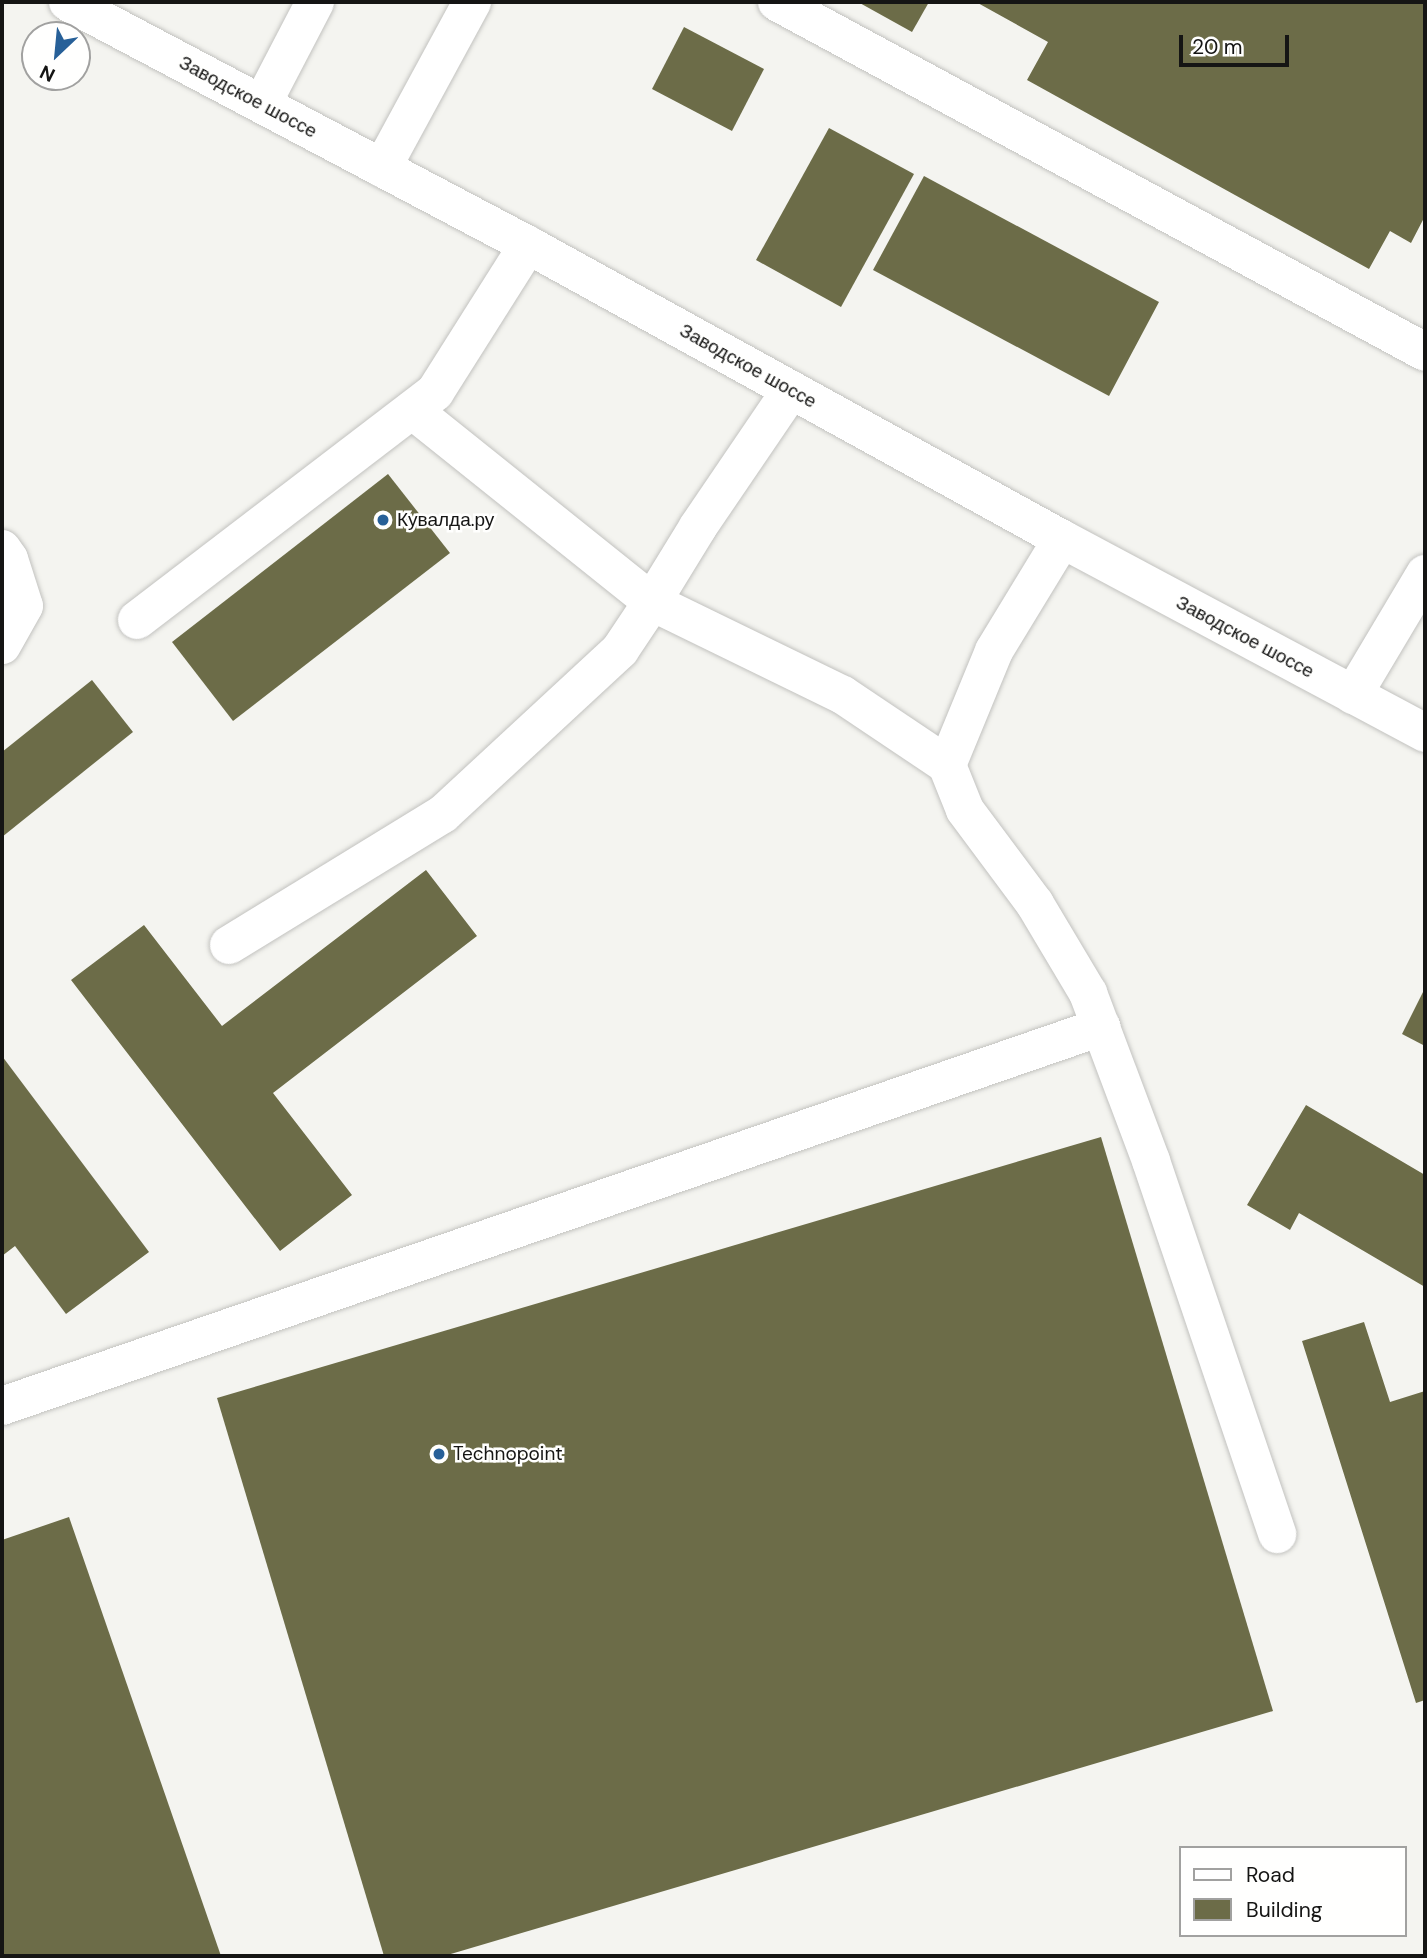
<!DOCTYPE html>
<meta charset="utf-8">
<style>
body{margin:0}
#map{position:relative;width:1427px;height:1958px;overflow:hidden;background:#f4f4f0;font-family:"DM Sans",sans-serif}
div>[style]{position:absolute}
[style*='--x']{left:calc(var(--x)*1px);top:calc(var(--y)*1px);width:calc(var(--w)*1px);rotate:calc(var(--a)*1deg)}
.building>*{inset:0;background:#6c6c48}
.roads{filter:drop-shadow(0 0 2px #c2c2bf) drop-shadow(0 0 2px #c2c2bf)}
.minor>*{height:38px;margin:-19px;padding:0 19px;transform-origin:19px;border-radius:19px;background:#fff}
.major>*{height:38px;margin:-19px;padding:0 19px;transform-origin:19px;border-radius:19px;background:#fff}
.dots>*{width:19px;height:19px;translate:-50% -50%;box-sizing:border-box;border:4px solid #fffffe;border-radius:50%}
span{translate:-50% -50%;white-space:nowrap;text-align:center;line-height:1.15;-webkit-text-stroke:5px #fffffe;paint-order:stroke}
.street-label{font-size:19px;color:#151514}
.poi-label{font-size:19px;color:#151514}
.left{translate:0 -50%;text-align:left}
.frame{position:absolute;inset:0;border:4px solid #151514;pointer-events:none}
.legend{position:absolute;left:1179px;top:1846px;width:228px;height:91px;box-sizing:border-box;background:#fffffe;border:2px solid #a1a1a0;margin:0;padding:9px 12px;list-style:none;font-size:21px;color:#151514}
.legend li{display:flex;align-items:center;gap:14px;height:35px}
.legend b{width:35px;border:2px solid #a1a1a0}
.north{position:absolute;left:21px;top:21px;width:70px;height:70px;box-sizing:border-box;background:#fffffe;border:2px solid #a1a1a0;border-radius:50%;rotate:206deg;font-size:19px;font-weight:700;line-height:28px;text-align:center;color:#151514}
.north::after{content:'';display:block;margin:auto;width:24px;height:32px;background:#276098;clip-path:polygon(50% 0,100% 100%,50% 72%,0 100%)}
.scale{position:absolute;left:1179px;top:35px;width:110px;height:32px;box-sizing:border-box;border:4px solid #151514;border-top:0;padding-left:9px;font-size:21px;line-height:24px;white-space:nowrap;color:#151514;-webkit-text-stroke:5px #fffffe;paint-order:stroke}
</style>
<div id="map">
<div class="building">
<div style="clip-path:polygon(858px 2px,929px 2px,912px 32px)"></div>
<div style="clip-path:polygon(976px 2px,1425px 2px,1425px 216px,1411px 243px,1390px 231px,1369px 269px,1027px 80px,1048px 42px)"></div>
<div style="clip-path:polygon(684px 27px,764px 69px,732px 131px,652px 89px)"></div>
<div style="clip-path:polygon(829px 128px,914px 174px,841px 307px,756px 260px)"></div>
<div style="clip-path:polygon(924px 176px,1159px 302px,1109px 396px,873px 270px)"></div>
<div style="clip-path:polygon(388px 474px,450px 553px,233px 721px,172px 642px)"></div>
<div style="clip-path:polygon(92px 680px,133px 732px,2px 837px,2px 752px)"></div>
<div style="clip-path:polygon(426px 870px,477px 936px,273px 1093px,352px 1195px,280px 1251px,71px 980px,144px 925px,222px 1026px)"></div>
<div style="clip-path:polygon(1425px 988px,1425px 1046px,1402px 1034px)"></div>
<div style="clip-path:polygon(2px 1056px,149px 1252px,66px 1314px,15px 1246px,2px 1256px)"></div>
<div style="clip-path:polygon(1306px 1105px,1425px 1175px,1425px 1287px,1299px 1213px,1290px 1230px,1247px 1205px)"></div>
<div style="clip-path:polygon(1101px 1137px,1273px 1711px,444px 1956px,384px 1956px,217px 1398px)"></div>
<div style="clip-path:polygon(1364px 1322px,1390px 1402px,1425px 1391px,1425px 1700px,1416px 1703px,1302px 1341px)"></div>
<div style="clip-path:polygon(69px 1517px,221px 1956px,2px 1956px,2px 1540px)"></div>
</div>
<div class="roads">
<div class="minor">
<div style="--x:777;--y:2;--w:736;--a:28.37"></div>
<div style="--x:262;--y:104;--w:115;--a:-62.5"></div>
<div style="--x:382;--y:168;--w:189;--a:-61.5"></div>
<div style="--x:791;--y:390;--w:166;--a:124.2"></div>
<div style="--x:698;--y:527;--w:88;--a:121.5"></div>
<div style="--x:652;--y:602;--w:212;--a:26"></div>
<div style="--x:843;--y:695;--w:125;--a:33.9"></div>
<div style="--x:1062;--y:539;--w:131;--a:121.3"></div>
<div style="--x:994;--y:651;--w:123;--a:112.4"></div>
<div style="--x:947;--y:765;--w:48;--a:68.2"></div>
<div style="--x:965;--y:810;--w:117;--a:53.3"></div>
<div style="--x:1035;--y:904;--w:104;--a:59.2"></div>
<div style="--x:1088;--y:993;--w:179;--a:69.4"></div>
<div style="--x:1151;--y:1161;--w:394;--a:71.3"></div>
<div style="--x:2;--y:549;--w:12;--a:55"></div>
<div style="--x:9;--y:559;--w:49;--a:72.3"></div>
<div style="--x:24;--y:606;--w:45;--a:119.4"></div>
<div style="--x:137;--y:620;--w:375;--a:-37.4"></div>
<div style="--x:435;--y:392;--w:174;--a:-57.7"></div>
<div style="--x:1353;--y:695;--w:141;--a:-59.2"></div>
<div style="--x:229;--y:945;--w:251;--a:-31.5"></div>
<div style="--x:443;--y:814;--w:241;--a:-42.8"></div>
<div style="--x:620;--y:650;--w:58;--a:-56.3"></div>
<div style="--x:652;--y:602;--w:307;--a:-141.3"></div>
<div style="--x:2;--y:1406;--w:1163;--a:-19.03"></div>
</div>
<div class="major">
<div style="--x:68;--y:2;--w:520;--a:27.85"></div>
<div style="--x:528;--y:245;--w:610;--a:28.84"></div>
<div style="--x:1062;--y:539;--w:412;--a:28.1"></div>
</div>
</div>
<div class="dots">
<div style="left:383px;top:520px;background:#276098"></div>
<div style="left:439px;top:1454px;background:#276098"></div>
</div>
<div class="street-label">
<span style="left:248px;top:97px;rotate:28deg">Заводское шоссе</span>
<span style="left:748px;top:366px;rotate:29deg">Заводское шоссе</span>
<span style="left:1245px;top:637px;rotate:28deg">Заводское шоссе</span>
</div>
<div class="poi-label">
<span class="left" style="left:397px;top:520px">Кувалда.ру</span>
<span class="left" style="left:453px;top:1454px">Technopoint</span>
</div>
<div class="frame"></div>
<ul class="legend">
<li><b style="height:9px;background:#fff"></b>Road</li>
<li><b style="height:19px;background:#6c6c48"></b>Building</li>
</ul>
<div class="north">N</div>
<div class="scale">20 m</div>
</div>
